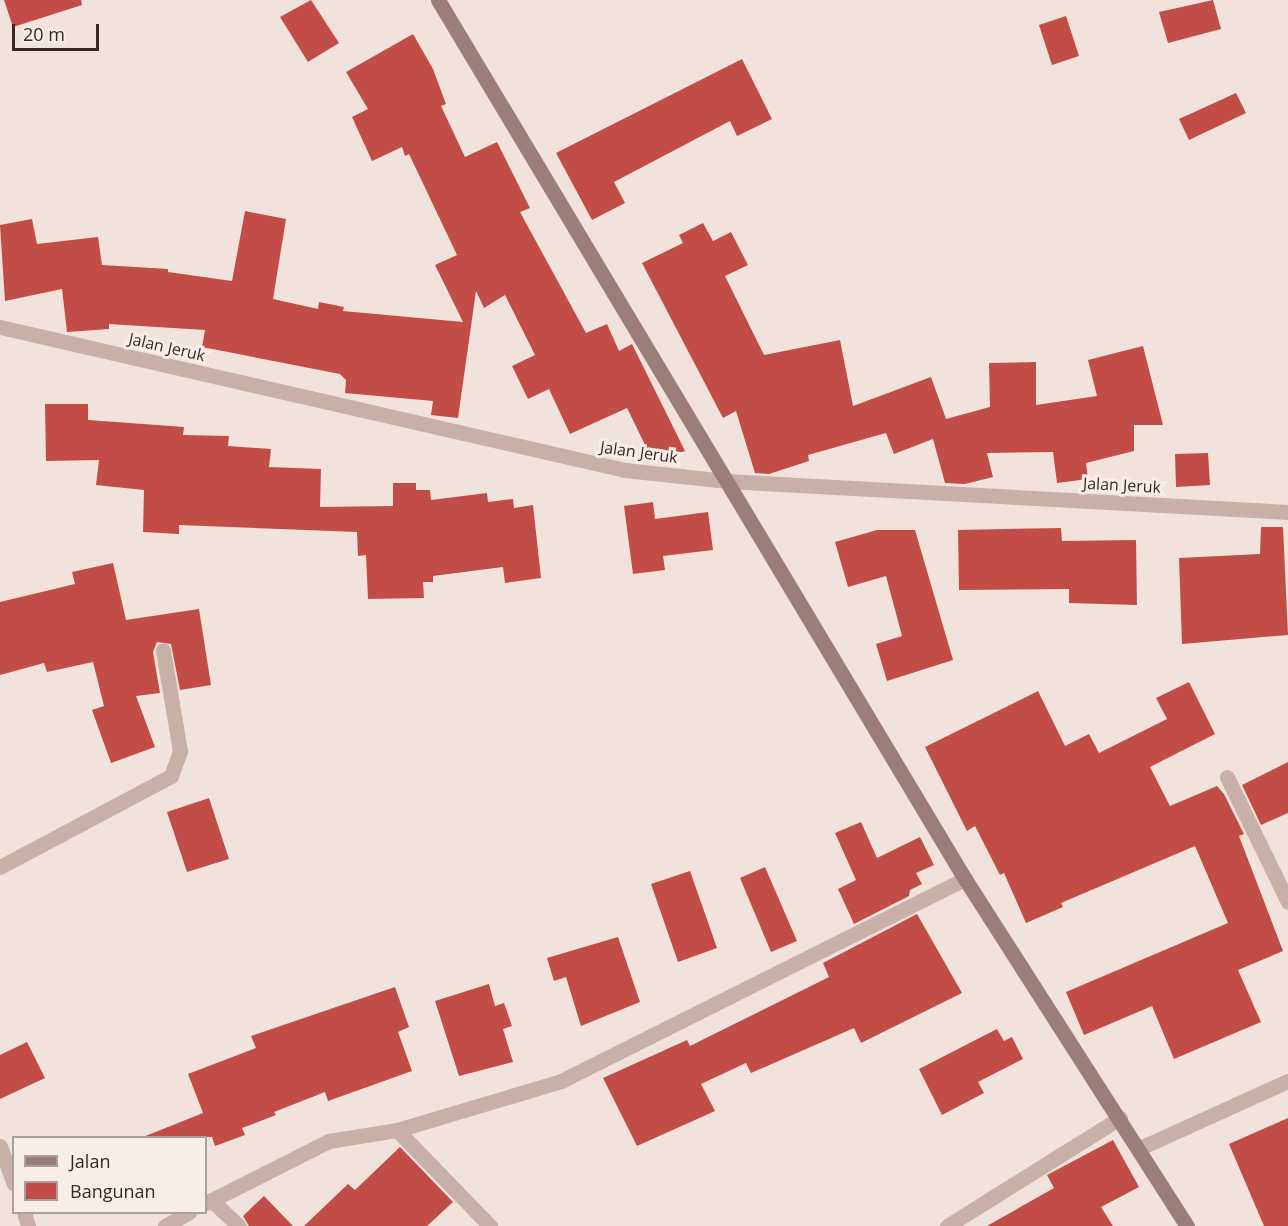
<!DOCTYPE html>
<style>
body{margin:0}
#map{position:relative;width:1288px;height:1226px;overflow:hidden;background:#f1e2db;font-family:"Open Sans",sans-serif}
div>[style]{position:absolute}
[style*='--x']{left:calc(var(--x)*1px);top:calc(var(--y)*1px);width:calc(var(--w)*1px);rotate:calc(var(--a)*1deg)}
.building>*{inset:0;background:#c24d47}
.street>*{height:15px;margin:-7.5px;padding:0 7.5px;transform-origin:7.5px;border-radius:7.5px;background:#c8b0a7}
.secondary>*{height:15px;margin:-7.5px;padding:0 7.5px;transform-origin:7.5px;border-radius:7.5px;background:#9c7e79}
span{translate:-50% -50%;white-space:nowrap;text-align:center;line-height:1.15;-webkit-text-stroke:6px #f9ede7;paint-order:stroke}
.street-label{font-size:16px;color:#352927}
.legend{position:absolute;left:12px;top:1136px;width:195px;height:78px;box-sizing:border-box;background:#f9ede7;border:2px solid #ab9f9a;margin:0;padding:8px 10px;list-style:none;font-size:18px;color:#352927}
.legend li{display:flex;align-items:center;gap:12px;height:30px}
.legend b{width:30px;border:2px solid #ab9f9a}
.scale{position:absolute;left:12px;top:24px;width:87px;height:27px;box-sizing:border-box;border:3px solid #352927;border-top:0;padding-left:8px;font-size:18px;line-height:21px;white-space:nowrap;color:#352927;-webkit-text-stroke:4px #f9ede7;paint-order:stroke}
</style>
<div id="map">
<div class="building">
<div style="clip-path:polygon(4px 0,81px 0,82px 5px,13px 27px)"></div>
<div style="clip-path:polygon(311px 0,339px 43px,308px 62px,280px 17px)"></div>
<div style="clip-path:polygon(1213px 0,1221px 29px,1168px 43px,1159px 12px)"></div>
<div style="clip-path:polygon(1066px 16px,1079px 56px,1052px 65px,1039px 25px)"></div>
<div style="clip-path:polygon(413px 34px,433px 69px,446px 104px,441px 106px,465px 157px,497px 142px,530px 208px,520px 212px,586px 333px,607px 324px,619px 351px,632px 344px,685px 451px,654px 463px,627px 408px,570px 434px,549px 389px,528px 399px,512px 366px,535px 355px,505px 295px,484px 308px,476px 291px,458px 418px,431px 415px,433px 401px,345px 393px,346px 380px,340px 374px,202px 347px,205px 330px,109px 324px,109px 329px,67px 332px,62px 289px,5px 301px,0 225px,32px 219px,37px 244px,98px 237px,102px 265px,168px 269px,168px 272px,232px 281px,245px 211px,286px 219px,273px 299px,318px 309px,319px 302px,344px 307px,343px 311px,463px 322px,435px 265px,457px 255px,409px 154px,405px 156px,402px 147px,372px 161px,352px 117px,368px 109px,346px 72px)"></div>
<div style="clip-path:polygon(742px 59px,772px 119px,737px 136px,730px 121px,614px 182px,625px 203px,592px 220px,556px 153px)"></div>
<div style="clip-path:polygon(1236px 93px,1246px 113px,1189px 140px,1179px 119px)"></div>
<div style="clip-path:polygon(703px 223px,713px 241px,731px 232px,748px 265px,725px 276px,764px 355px,840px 340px,853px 406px,931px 377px,946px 419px,990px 407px,989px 363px,1036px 362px,1036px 405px,1097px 396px,1088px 360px,1143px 346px,1163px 425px,1134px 425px,1134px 451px,1086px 463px,1088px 479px,1057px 483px,1053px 452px,987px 453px,993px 477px,965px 484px,945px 483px,933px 439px,894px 454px,886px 433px,808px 455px,809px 461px,769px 474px,755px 473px,736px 411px,723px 418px,642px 263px,683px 243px,679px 235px)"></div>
<div style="clip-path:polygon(45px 404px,88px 404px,88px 420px,184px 427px,183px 435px,229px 436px,228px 446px,271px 449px,269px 467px,321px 469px,320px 507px,393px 506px,393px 483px,416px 483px,416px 490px,430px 490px,431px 500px,487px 493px,488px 502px,513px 499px,514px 508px,533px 505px,541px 578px,505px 583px,503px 567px,433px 576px,433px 582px,423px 582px,424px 598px,368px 599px,366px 555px,358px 556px,357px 532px,179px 525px,179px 534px,143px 532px,144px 490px,96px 485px,99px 460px,46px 461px)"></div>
<div style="clip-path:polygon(1208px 453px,1210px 485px,1176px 487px,1175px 454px)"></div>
<div style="clip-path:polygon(653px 502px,655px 519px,708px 512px,713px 550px,663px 556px,665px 570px,633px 574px,624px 506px)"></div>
<div style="clip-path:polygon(1261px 527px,1283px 527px,1288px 635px,1182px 644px,1179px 558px,1260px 554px)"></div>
<div style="clip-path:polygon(1061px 528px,1062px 541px,1136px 540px,1137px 605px,1069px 603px,1069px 589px,959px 590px,958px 530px)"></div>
<div style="clip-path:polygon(877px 530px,915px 530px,953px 660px,887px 681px,876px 644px,902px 636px,886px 576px,848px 587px,835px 542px)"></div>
<div style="clip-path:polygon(113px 563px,126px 620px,199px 609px,211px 685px,180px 690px,171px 644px,157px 642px,153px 652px,160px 693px,136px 696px,155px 747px,111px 763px,92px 710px,104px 706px,93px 662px,47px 672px,44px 663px,0 675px,0 602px,75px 584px,72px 572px)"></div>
<div style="clip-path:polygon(1189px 682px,1215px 734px,1150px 767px,1170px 806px,1217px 786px,1224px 794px,1244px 834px,1239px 836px,1283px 951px,1238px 970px,1261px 1022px,1174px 1059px,1152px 1006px,1084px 1035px,1066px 992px,1228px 923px,1195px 846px,1061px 903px,1063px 907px,1026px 923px,1004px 873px,1000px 875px,975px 826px,967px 831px,925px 747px,1038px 691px,1065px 746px,1089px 734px,1099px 753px,1167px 719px,1156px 698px)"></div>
<div style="clip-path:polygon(1288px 762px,1288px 813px,1261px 825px,1242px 785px)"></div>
<div style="clip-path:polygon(209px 798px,229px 859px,187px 872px,167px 812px)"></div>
<div style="clip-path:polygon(861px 822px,877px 858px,920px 837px,934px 865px,916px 873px,922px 884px,910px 890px,909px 896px,854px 924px,838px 889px,856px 880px,835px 833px)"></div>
<div style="clip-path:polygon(765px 867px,797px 941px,771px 952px,740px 878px)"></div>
<div style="clip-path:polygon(690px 871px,717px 948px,678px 962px,651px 884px)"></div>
<div style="clip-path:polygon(917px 914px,962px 993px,861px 1043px,854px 1028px,751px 1073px,746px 1063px,701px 1084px,715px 1111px,637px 1146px,603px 1078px,687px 1040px,690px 1046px,829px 977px,823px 963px)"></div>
<div style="clip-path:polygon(618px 937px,640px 1002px,581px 1026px,566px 977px,554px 981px,547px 958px)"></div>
<div style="clip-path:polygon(489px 984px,495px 1006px,504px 1003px,512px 1026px,503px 1029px,513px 1062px,459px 1076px,435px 1001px)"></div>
<div style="clip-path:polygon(395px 987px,409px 1027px,398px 1032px,412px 1071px,328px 1101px,325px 1092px,274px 1112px,276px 1115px,242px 1128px,245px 1135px,215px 1146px,212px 1137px,143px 1137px,203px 1113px,188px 1074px,256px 1048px,251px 1036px)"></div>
<div style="clip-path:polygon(997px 1029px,1004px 1041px,1012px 1037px,1023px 1059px,978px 1082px,984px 1093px,942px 1115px,919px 1069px)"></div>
<div style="clip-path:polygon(27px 1042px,45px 1078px,0 1099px,0 1055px)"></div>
<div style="clip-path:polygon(1288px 1118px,1288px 1226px,1264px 1226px,1229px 1144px)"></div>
<div style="clip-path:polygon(1113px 1140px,1139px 1187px,1101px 1207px,1113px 1226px,987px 1226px,1054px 1188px,1047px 1175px)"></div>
<div style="clip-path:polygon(400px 1147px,453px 1202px,427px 1226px,304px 1226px,348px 1184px,355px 1190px)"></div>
<div style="clip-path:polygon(264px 1196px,293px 1226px,249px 1226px,243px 1216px)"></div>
</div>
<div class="street">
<div style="--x:0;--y:327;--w:641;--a:12.89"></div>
<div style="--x:625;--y:470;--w:103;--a:6.2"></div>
<div style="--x:727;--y:481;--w:562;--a:3.16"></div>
<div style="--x:1227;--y:777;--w:139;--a:64"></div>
<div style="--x:0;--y:867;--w:194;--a:-28"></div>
<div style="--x:171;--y:776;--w:27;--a:-70"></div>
<div style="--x:180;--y:751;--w:102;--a:-99.6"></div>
<div style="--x:397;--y:1130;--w:134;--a:45.9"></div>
<div style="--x:0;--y:1146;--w:40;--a:69.8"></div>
<div style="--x:1140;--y:1148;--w:162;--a:-24.4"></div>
<div style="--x:211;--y:1200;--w:38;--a:43"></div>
<div style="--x:206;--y:1203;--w:138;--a:-26.8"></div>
<div style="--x:329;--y:1141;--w:69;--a:-9.2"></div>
<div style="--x:397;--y:1130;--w:171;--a:-16.6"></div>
<div style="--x:561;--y:1081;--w:452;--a:-26.6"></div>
<div style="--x:24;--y:1212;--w:15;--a:74"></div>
<div style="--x:165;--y:1226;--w:28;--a:-30"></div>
<div style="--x:947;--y:1226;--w:204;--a:-32"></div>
</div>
<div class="secondary">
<div style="--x:438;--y:0;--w:1025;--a:59.06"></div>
<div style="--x:965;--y:879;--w:412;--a:57.4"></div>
</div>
<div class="street-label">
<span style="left:167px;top:347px;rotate:13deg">Jalan Jeruk</span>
<span style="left:639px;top:452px;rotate:8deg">Jalan Jeruk</span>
<span style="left:1122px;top:485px;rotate:3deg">Jalan Jeruk</span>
</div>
<ul class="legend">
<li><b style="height:8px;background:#9c7e79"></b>Jalan</li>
<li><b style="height:16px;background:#c24d47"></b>Bangunan</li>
</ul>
<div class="scale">20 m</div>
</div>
